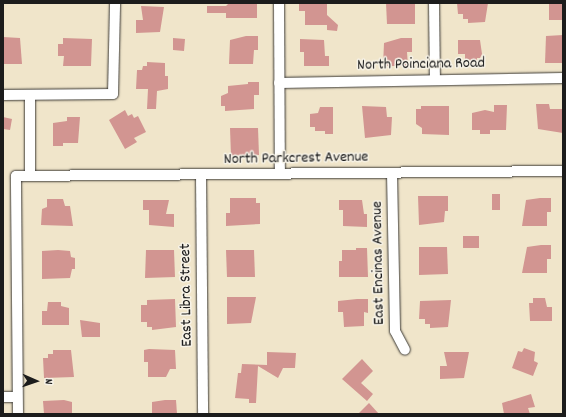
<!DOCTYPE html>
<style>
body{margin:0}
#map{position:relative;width:566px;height:417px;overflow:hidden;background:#f0e5ca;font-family:Dekko,sans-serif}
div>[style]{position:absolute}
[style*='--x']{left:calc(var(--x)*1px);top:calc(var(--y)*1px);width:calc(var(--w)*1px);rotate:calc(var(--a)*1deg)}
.building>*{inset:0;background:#d29591}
.roads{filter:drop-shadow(0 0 1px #3c3a36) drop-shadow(0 0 1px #3c3a36)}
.street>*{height:10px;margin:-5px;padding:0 5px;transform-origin:5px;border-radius:5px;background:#fff}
span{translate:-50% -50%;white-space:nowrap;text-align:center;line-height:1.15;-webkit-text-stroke:3px #f7f3e8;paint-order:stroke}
.street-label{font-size:16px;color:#1c1c1c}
.frame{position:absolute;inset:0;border:4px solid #1c1c1c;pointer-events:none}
.north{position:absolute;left:16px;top:361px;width:40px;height:40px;-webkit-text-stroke:3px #f7f3e8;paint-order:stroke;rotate:92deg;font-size:11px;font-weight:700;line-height:16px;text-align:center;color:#1c1c1c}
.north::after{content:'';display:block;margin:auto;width:14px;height:18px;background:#1c1c1c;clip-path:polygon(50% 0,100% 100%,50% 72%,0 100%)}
</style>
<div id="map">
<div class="building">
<div style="clip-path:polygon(229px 3px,257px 3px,257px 18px,226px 18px,226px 13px,207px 13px,207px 6px,226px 6px)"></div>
<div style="clip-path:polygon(299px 3px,327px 3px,327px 15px,338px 25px,337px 31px,327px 30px,327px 25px,305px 25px,305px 11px,299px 11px)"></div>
<div style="clip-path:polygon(386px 3px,415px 3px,415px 24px,387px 24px)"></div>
<div style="clip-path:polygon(457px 3px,488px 3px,485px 22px,468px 23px,468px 19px,463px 19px,463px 14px,458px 14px)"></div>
<div style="clip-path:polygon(549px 3px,563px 3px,563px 20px,549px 20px)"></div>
<div style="clip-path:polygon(141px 6px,164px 7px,160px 32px,136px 33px,136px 20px,143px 20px)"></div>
<div style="clip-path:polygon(563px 35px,563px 63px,545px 63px,546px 36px)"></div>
<div style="clip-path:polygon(246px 36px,258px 36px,258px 50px,254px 50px,253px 64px,229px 64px,230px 40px)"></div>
<div style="clip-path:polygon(3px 37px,20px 38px,22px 64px,3px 64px)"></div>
<div style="clip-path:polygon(63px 38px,92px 39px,91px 66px,63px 66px,64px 56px,58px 56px,58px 44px,63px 44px)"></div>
<div style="clip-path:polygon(173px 38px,185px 39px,184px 51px,173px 50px)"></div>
<div style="clip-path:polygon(401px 38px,412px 38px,412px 52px,407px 52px,408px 66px,383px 66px,384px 43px)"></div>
<div style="clip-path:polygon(300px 39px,324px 40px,325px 56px,329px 56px,329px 66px,304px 66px,304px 52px,300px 52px)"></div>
<div style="clip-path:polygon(458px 40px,480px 40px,482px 54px,480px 58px,477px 58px,477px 63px,465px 63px,465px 54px,458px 54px)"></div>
<div style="clip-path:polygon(147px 62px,165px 63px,165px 76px,168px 76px,168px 89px,157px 91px,156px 109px,147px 109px,148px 89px,136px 89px,137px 70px,142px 70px,143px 66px,147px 66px)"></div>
<div style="clip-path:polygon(248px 82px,259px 82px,259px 95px,254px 95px,254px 109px,225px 111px,225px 106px,221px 106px,221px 96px,228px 93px,228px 86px,248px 84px)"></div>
<div style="clip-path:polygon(536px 104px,549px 104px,550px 109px,563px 109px,563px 133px,538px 129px)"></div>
<div style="clip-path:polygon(494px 105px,507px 105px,506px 130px,490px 130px,490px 134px,480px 134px,480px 130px,472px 130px,472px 113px,485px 110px,494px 112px)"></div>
<div style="clip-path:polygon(362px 106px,386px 107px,387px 117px,392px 117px,391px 135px,365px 138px)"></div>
<div style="clip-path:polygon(421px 106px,449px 106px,449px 135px,422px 134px,422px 128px,416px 124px,416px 109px,421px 109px)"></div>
<div style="clip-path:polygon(320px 107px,333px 107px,333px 134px,325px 134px,325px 131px,315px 131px,315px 127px,310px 127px,310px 114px,318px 113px)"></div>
<div style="clip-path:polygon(125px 110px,128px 116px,132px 114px,134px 118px,138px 116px,146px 132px,134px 138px,137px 142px,125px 149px,109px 120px)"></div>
<div style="clip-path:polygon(3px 117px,12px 119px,10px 130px,3px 129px)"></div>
<div style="clip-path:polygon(67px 117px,80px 117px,78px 143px,63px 143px,63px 146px,53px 146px,53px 123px,67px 121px)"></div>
<div style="clip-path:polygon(230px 128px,258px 128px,259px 155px,231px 156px)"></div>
<div style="clip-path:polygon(492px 194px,500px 194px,500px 210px,492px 210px)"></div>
<div style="clip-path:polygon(418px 196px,448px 196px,448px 211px,445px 211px,444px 222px,419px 225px)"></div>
<div style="clip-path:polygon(230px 198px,256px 198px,256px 203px,260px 203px,260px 224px,226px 226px,226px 213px,230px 213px)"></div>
<div style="clip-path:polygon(540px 198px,551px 198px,551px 212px,547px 212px,547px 226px,522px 226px,526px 200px)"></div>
<div style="clip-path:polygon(47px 199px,63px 199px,65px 206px,70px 206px,73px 226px,41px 225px,42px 209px,47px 207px)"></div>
<div style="clip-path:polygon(143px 200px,169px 200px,166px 214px,174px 214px,174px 227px,149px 225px,149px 210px,143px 210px)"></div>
<div style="clip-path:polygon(339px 200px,362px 200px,364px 214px,367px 214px,367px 227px,343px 226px,343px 210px,339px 210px)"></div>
<div style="clip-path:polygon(463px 236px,479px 236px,479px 248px,463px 248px)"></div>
<div style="clip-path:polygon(541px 245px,551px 245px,551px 259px,547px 259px,547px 273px,522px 273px,527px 247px)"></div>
<div style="clip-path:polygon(419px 247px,447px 247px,448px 274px,419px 275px)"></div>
<div style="clip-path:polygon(356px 248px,367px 248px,368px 277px,339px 277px,339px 261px,342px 261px,342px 250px,356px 250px)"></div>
<div style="clip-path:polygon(58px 250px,70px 251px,71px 257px,75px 258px,75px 269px,72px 269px,70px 278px,42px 279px,42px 251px)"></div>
<div style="clip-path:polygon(146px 250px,174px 250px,175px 277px,145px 278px)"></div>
<div style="clip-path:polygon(226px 250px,254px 250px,255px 277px,227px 277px)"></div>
<div style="clip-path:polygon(227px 297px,256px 297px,251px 323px,227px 324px)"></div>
<div style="clip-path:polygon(533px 298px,545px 298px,547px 307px,552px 307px,552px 321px,530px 321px,529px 303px,533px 303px)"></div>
<div style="clip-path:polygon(175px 299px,176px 327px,152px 330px,152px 327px,147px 327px,147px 322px,141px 322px,141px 305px,147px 305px,147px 300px)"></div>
<div style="clip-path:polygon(357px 299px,368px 299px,368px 313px,364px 312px,364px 326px,344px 327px,343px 312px,338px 312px,338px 301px)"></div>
<div style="clip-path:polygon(451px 300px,448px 327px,430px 328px,430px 324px,425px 324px,425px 319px,419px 319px,420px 301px)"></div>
<div style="clip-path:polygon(48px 302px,61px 302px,61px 306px,69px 308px,69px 325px,42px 325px,42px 311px,47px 311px)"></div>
<div style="clip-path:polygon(80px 320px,100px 323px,100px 337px,82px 337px)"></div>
<div style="clip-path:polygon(524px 348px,535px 352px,534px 361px,538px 363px,533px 376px,512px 368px,518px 351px,522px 352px)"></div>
<div style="clip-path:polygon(149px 349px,175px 350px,176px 369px,170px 369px,166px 377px,148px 377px,148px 362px,144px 362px,144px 350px)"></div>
<div style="clip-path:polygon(53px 350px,71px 350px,74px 377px,44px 378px,43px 358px,48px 358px,48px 354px,53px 354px)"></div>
<div style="clip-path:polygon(267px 352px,296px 353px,295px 368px,283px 368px,278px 378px,258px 366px,256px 403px,249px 403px,249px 399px,235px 398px,238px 373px,241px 373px,242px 364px,267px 365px)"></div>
<div style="clip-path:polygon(444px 352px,469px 352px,464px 378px,440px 379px,440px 366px,447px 366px)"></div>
<div style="clip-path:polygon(362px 359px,373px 371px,361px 383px,373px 394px,367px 401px,342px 379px)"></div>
<div style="clip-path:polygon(531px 394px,535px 407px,528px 408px,530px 414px,504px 414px,502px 403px)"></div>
<div style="clip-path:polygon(64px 400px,72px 402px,72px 414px,44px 414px,43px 401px)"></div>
<div style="clip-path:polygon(165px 400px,176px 400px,177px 414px,152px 414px,152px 402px)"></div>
<div style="clip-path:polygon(369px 403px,379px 414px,358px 414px)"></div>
</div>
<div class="roads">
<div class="street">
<div style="--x:279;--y:3;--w:171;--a:89.7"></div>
<div style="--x:434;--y:3;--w:77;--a:89.3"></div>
<div style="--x:279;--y:83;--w:284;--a:-1"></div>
<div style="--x:3;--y:95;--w:110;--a:-0.5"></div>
<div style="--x:113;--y:94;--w:91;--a:-88.7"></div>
<div style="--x:30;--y:95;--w:81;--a:90"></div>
<div style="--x:392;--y:173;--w:158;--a:88.9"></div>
<div style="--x:395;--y:331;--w:21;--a:62"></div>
<div style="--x:201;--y:175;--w:239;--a:89.5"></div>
<div style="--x:3;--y:397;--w:14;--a:0"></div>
<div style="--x:18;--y:414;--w:238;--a:-90.5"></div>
<div style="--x:16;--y:176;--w:547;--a:-0.52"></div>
</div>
</div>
<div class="street-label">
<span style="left:421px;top:65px;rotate:-1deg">North Poinciana Road</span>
<span style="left:296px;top:159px;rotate:-1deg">North Parkcrest Avenue</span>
<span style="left:379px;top:263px;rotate:-91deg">East Encinas Avenue</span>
<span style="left:187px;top:295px;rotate:-91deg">East Libra Street</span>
</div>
<div class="frame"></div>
<div class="north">N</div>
</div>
